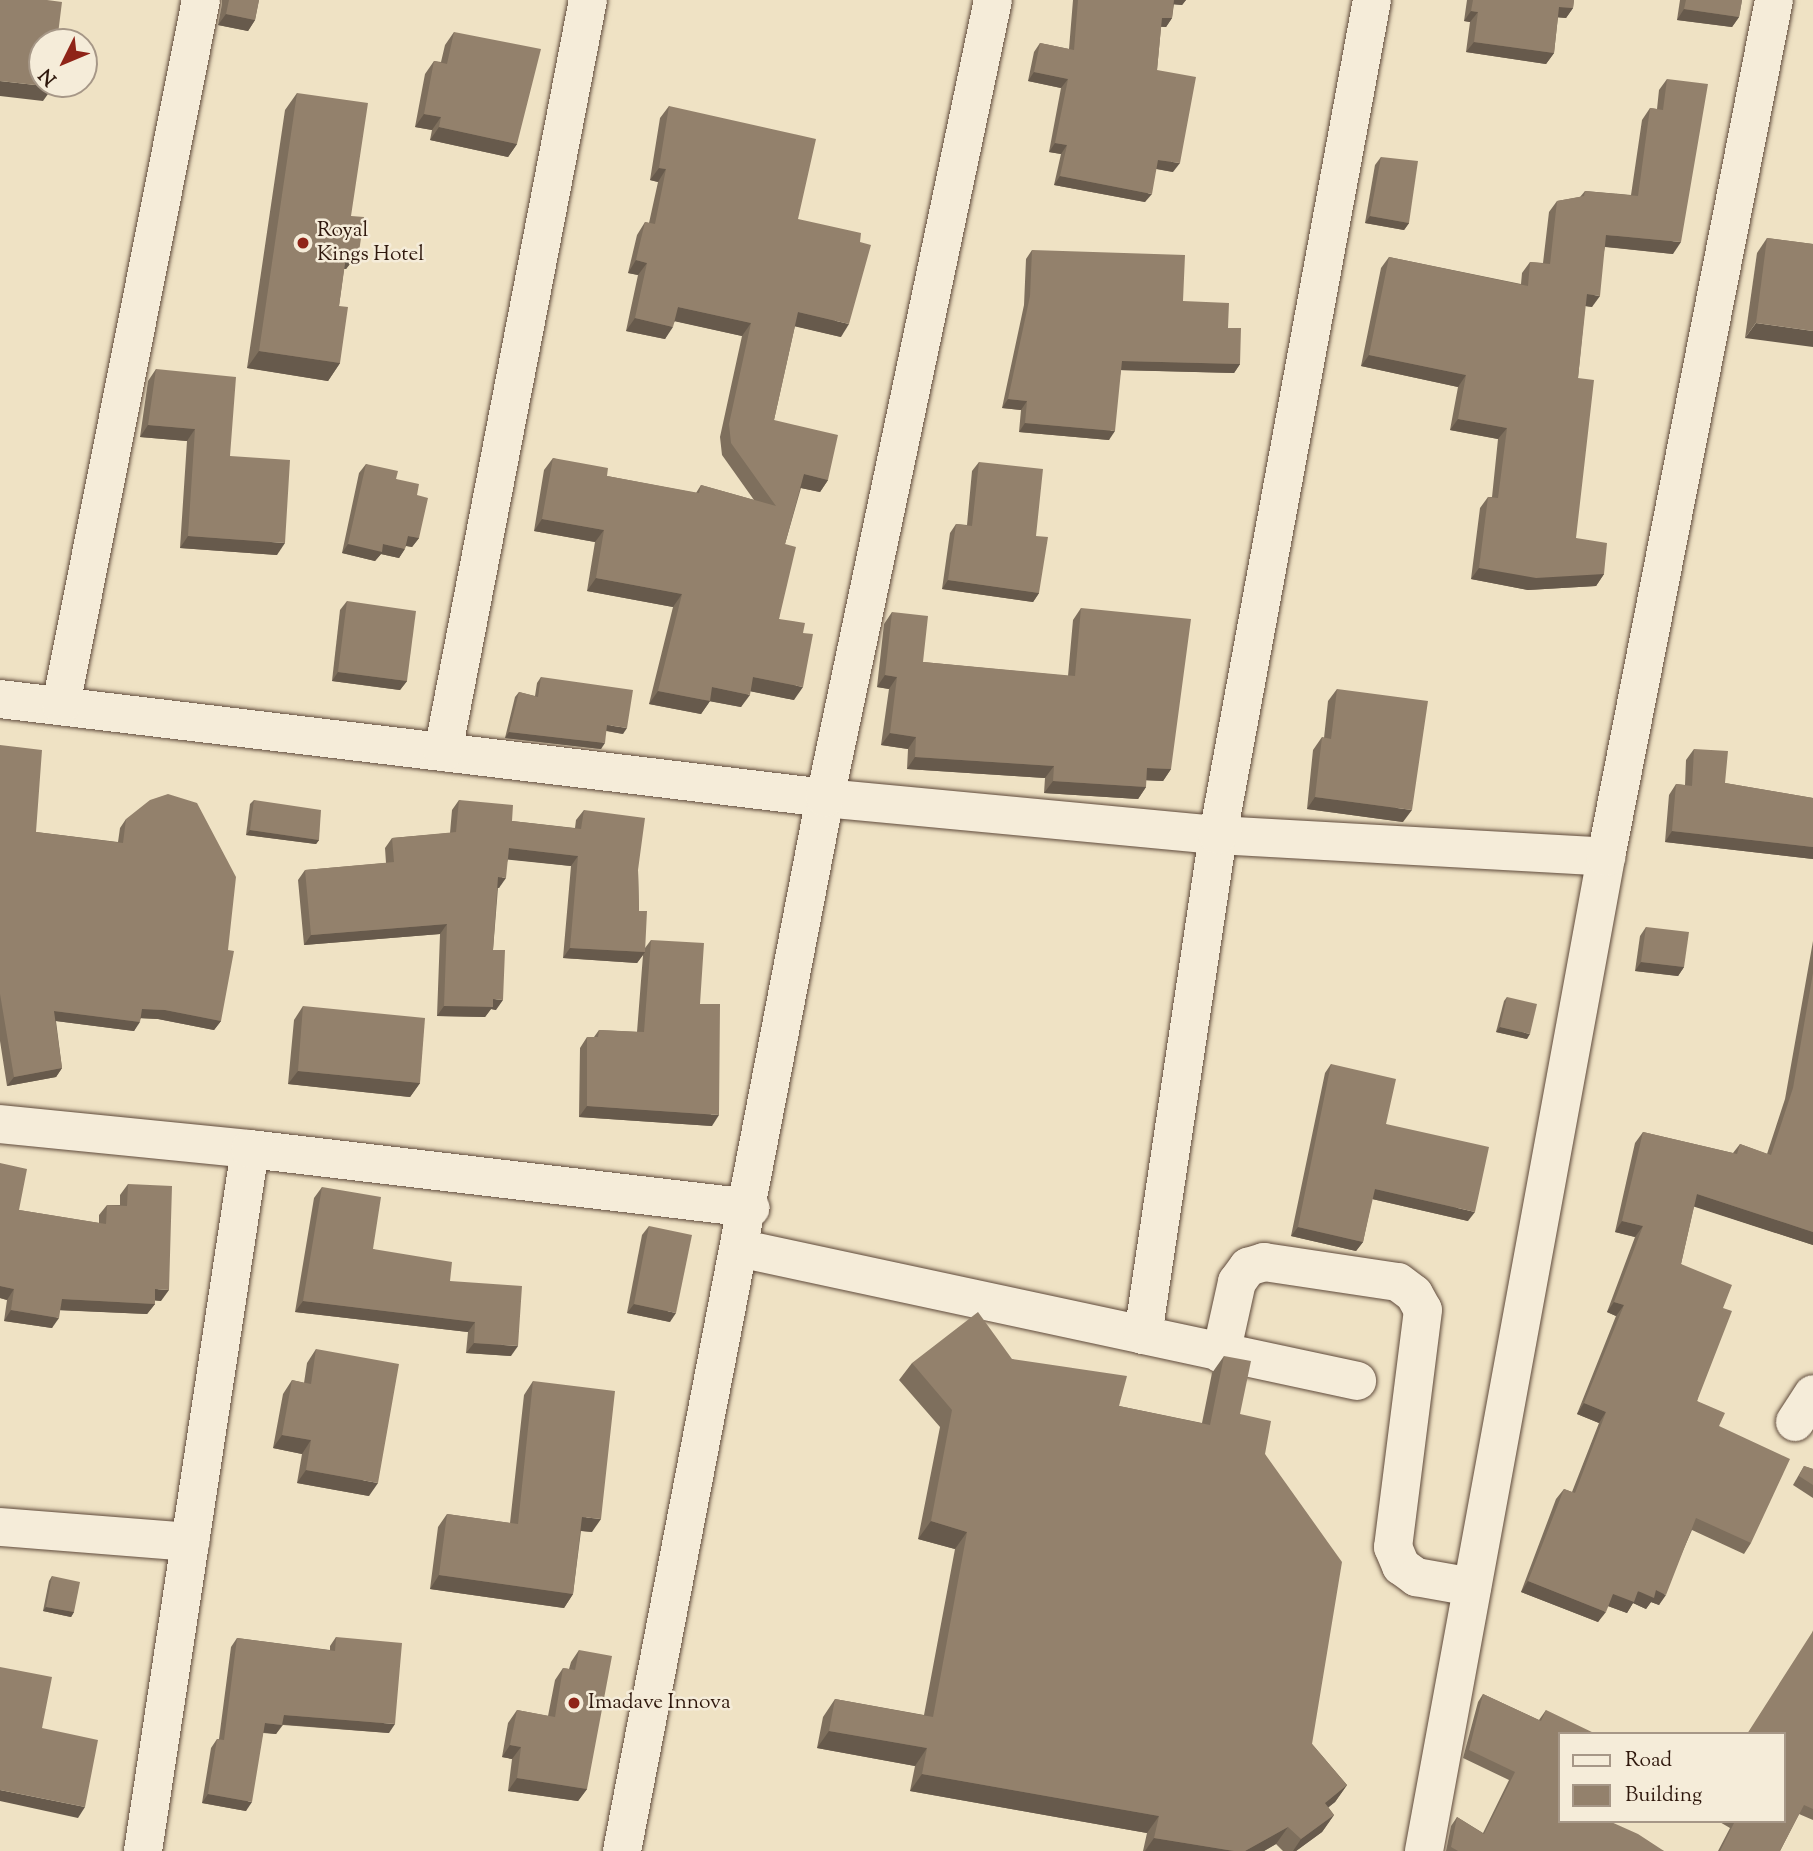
<!DOCTYPE html>
<style>
body{margin:0}
#map{position:relative;width:1813px;height:1851px;overflow:hidden;background:#efe2c4;font-family:"Sorts Mill Goudy",serif}
div>[style]{position:absolute}
[style*='--x']{left:calc(var(--x)*1px);top:calc(var(--y)*1px);width:calc(var(--w)*1px);rotate:calc(var(--a)*1deg)}
.roads{filter:drop-shadow(0 0 2px #5f4a3b) drop-shadow(0 0 2px #5f4a3b)}
.minor>*{height:38px;margin:-19px;padding:0 19px;transform-origin:19px;border-radius:19px;background:#f5ecd9}
.wall>*{inset:0;background:#7e6f5d}
.shaded-wall>*{inset:0;background:#675a4c}
.building>*{inset:0;background:#93816c}
.dots>*{width:19px;height:19px;translate:-50% -50%;box-sizing:border-box;border:4px solid #f5ecd9;border-radius:50%}
span{translate:-50% -50%;white-space:nowrap;text-align:center;line-height:1.15;-webkit-text-stroke:5px #f5ecd9;paint-order:stroke}
.poi-label{font-size:21px;color:#2f180d}
.left{translate:0 -50%;text-align:left}
.legend{position:absolute;left:1558px;top:1732px;width:228px;height:91px;box-sizing:border-box;background:#f5ecd9;border:2px solid #a69787;margin:0;padding:9px 12px;list-style:none;font-size:21px;color:#2f180d}
.legend li{display:flex;align-items:center;gap:14px;height:35px}
.legend b{width:35px;border:2px solid #a69787}
.north{position:absolute;left:28px;top:28px;width:70px;height:70px;box-sizing:border-box;background:#f5ecd9;border:2px solid #a69787;border-radius:50%;rotate:227deg;font-size:19px;font-weight:700;line-height:28px;text-align:center;color:#2f180d}
.north::after{content:'';display:block;margin:auto;width:24px;height:32px;background:#8f2418;clip-path:polygon(50% 0,100% 100%,50% 72%,0 100%)}
</style>
<div id="map">
<div class="roads">
<div class="minor">
<div style="--x:0;--y:699;--w:831;--a:6.84"></div>
<div style="--x:825;--y:798;--w:395;--a:5.4"></div>
<div style="--x:1218;--y:835;--w:389;--a:3.2"></div>
<div style="--x:61;--y:705;--w:719;--a:-78.77"></div>
<div style="--x:443;--y:752;--w:766;--a:-79.09"></div>
<div style="--x:0;--y:1124;--w:251;--a:5.7"></div>
<div style="--x:743;--y:1249;--w:409;--a:12.1"></div>
<div style="--x:1143;--y:1335;--w:506;--a:-81.47"></div>
<div style="--x:1218;--y:835;--w:849;--a:-79.55"></div>
<div style="--x:1143;--y:1335;--w:219;--a:12.1"></div>
<div style="--x:1221;--y:1354;--w:74;--a:-77.5"></div>
<div style="--x:1237;--y:1282;--w:19;--a:-54"></div>
<div style="--x:1248;--y:1267;--w:17;--a:-17"></div>
<div style="--x:1264;--y:1262;--w:135;--a:8.5"></div>
<div style="--x:1398;--y:1282;--w:20;--a:37"></div>
<div style="--x:1414;--y:1294;--w:18;--a:61"></div>
<div style="--x:1423;--y:1310;--w:239;--a:97.2"></div>
<div style="--x:1393;--y:1547;--w:21;--a:67"></div>
<div style="--x:1401;--y:1566;--w:19;--a:36"></div>
<div style="--x:1416;--y:1577;--w:57;--a:10.1"></div>
<div style="--x:1795;--y:1422;--w:33;--a:-57"></div>
<div style="--x:0;--y:1527;--w:191;--a:4.5"></div>
<div style="--x:143;--y:1851;--w:710;--a:-81.33"></div>
<div style="--x:250;--y:1149;--w:504;--a:6.72"></div>
<div style="--x:622;--y:1851;--w:1072;--a:-79.09"></div>
<div style="--x:825;--y:798;--w:815;--a:-78.11"></div>
<div style="--x:1424;--y:1851;--w:1011;--a:-79.62"></div>
<div style="--x:1606;--y:857;--w:873;--a:-78.91"></div>
</div>
</div>
<div class="wall">
<div style="clip-path:polygon(222px 0,259px 0,255px 20px,248px 31px,218px 25px,222px 4px)"></div>
<div style="clip-path:polygon(1073px 0,1186px 0,1182px 5px,1174px 4px,1172px 18px,1166px 27px,1161px 27px,1157px 70px,1173px 172px,1156px 169px,1145px 202px,1054px 185px,1061px 154px,1049px 152px,1061px 88px,1028px 81px,1034px 52px,1040px 43px,1069px 49px)"></div>
<div style="clip-path:polygon(1467px 0,1574px 0,1573px 8px,1566px 18px,1558px 17px,1554px 53px,1546px 64px,1466px 52px,1470px 22px,1464px 21px)"></div>
<div style="clip-path:polygon(1680px 0,1742px 0,1739px 17px,1732px 27px,1677px 20px)"></div>
<div style="clip-path:polygon(454px 32px,517px 144px,508px 157px,430px 140px,432px 130px,415px 127px,425px 74px,434px 61px,441px 62px,445px 45px)"></div>
<div style="clip-path:polygon(1667px 79px,1673px 254px,1605px 247px,1592px 307px,1585px 306px,1578px 378px,1576px 538px,1604px 574px,1596px 586px,1528px 590px,1471px 579px,1480px 508px,1488px 497px,1492px 497px,1498px 439px,1450px 430px,1458px 387px,1361px 366px,1381px 268px,1389px 257px,1521px 284px,1522px 273px,1530px 262px,1543px 263px,1549px 212px,1557px 201px,1580px 197px,1585px 191px,1631px 195px,1642px 120px,1650px 108px,1657px 109px,1659px 90px)"></div>
<div style="clip-path:polygon(297px 93px,351px 216px,359px 252px,346px 269px,344px 269px,339px 306px,340px 363px,328px 381px,247px 368px,285px 110px)"></div>
<div style="clip-path:polygon(669px 106px,798px 219px,841px 337px,795px 326px,774px 420px,828px 480px,820px 492px,801px 488px,785px 544px,779px 619px,803px 633px,794px 700px,750px 691px,741px 707px,710px 701px,701px 714px,649px 704px,673px 607px,587px 591px,595px 542px,534px 531px,544px 470px,553px 458px,607px 476px,696px 493px,701px 485px,754px 500px,722px 455px,720px 437px,742px 336px,675px 321px,665px 339px,626px 331px,638px 275px,628px 273px,637px 235px,645px 222px,649px 223px,658px 182px,650px 180px,660px 118px)"></div>
<div style="clip-path:polygon(1381px 157px,1409px 223px,1404px 230px,1365px 223px,1375px 165px)"></div>
<div style="clip-path:polygon(1767px 238px,1813px 244px,1745px 338px,1757px 253px)"></div>
<div style="clip-path:polygon(1032px 250px,1183px 301px,1228px 328px,1240px 364px,1234px 373px,1121px 370px,1109px 440px,1019px 432px,1021px 410px,1002px 408px,1024px 305px,1026px 259px)"></div>
<div style="clip-path:polygon(156px 369px,230px 456px,277px 555px,180px 548px,187px 441px,140px 437px,148px 381px)"></div>
<div style="clip-path:polygon(979px 462px,1039px 593px,1033px 602px,942px 589px,950px 533px,956px 524px,967px 525px,972px 471px)"></div>
<div style="clip-path:polygon(366px 464px,396px 479px,417px 495px,419px 538px,412px 547px,406px 546px,399px 558px,381px 554px,375px 561px,342px 553px,359px 473px)"></div>
<div style="clip-path:polygon(347px 601px,407px 681px,400px 690px,332px 681px,340px 610px)"></div>
<div style="clip-path:polygon(1081px 608px,1171px 769px,1163px 781px,1146px 780px,1146px 787px,1138px 799px,1044px 793px,1045px 778px,907px 769px,908px 749px,881px 745px,889px 689px,877px 687px,884px 624px,892px 612px,923px 662px,1068px 676px,1073px 620px)"></div>
<div style="clip-path:polygon(541px 677px,623px 734px,606px 731px,601px 749px,505px 738px,515px 697px,519px 692px,535px 696px,537px 683px)"></div>
<div style="clip-path:polygon(1337px 689px,1403px 822px,1307px 809px,1313px 750px,1322px 737px,1324px 738px,1328px 701px)"></div>
<div style="clip-path:polygon(0 745px,36px 832px,118px 842px,120px 828px,126px 819px,221px 1021px,214px 1030px,158px 1019px,141px 1018px,134px 1031px,56px 1021px,62px 1068px,56px 1077px,7px 1086px,0 1041px)"></div>
<div style="clip-path:polygon(1694px 749px,1725px 783px,1813px 798px,1813px 859px,1665px 842px,1669px 795px,1676px 784px,1685px 785px,1686px 760px)"></div>
<div style="clip-path:polygon(254px 800px,319px 840px,316px 844px,246px 835px,250px 804px)"></div>
<div style="clip-path:polygon(459px 800px,512px 821px,575px 828px,576px 820px,584px 810px,638px 870px,639px 911px,645px 948px,651px 940px,700px 1004px,712px 1126px,579px 1117px,580px 1048px,587px 1037px,594px 1037px,599px 1030px,637px 1032px,643px 955px,637px 963px,563px 958px,571px 866px,508px 859px,499px 888px,498px 888px,493px 950px,496px 1010px,491px 1009px,485px 1017px,437px 1016px,440px 934px,304px 945px,298px 880px,305px 870px,386px 863px,385px 848px,392px 838px,450px 833px,452px 810px)"></div>
<div style="clip-path:polygon(1646px 927px,1684px 967px,1678px 976px,1635px 971px,1640px 936px)"></div>
<div style="clip-path:polygon(1813px 941px,1813px 1245px,1694px 1206px,1681px 1264px,1723px 1308px,1697px 1401px,1719px 1426px,1751px 1543px,1744px 1554px,1692px 1530px,1659px 1605px,1651px 1602px,1646px 1609px,1633px 1603px,1627px 1613px,1608px 1606px,1598px 1622px,1521px 1592px,1556px 1499px,1564px 1489px,1572px 1492px,1599px 1423px,1577px 1414px,1616px 1316px,1607px 1312px,1635px 1237px,1615px 1232px,1635px 1143px,1643px 1132px,1733px 1153px,1740px 1144px,1767px 1154px,1785px 1099px)"></div>
<div style="clip-path:polygon(1507px 997px,1527px 1039px,1496px 1032px,1504px 1001px)"></div>
<div style="clip-path:polygon(303px 1006px,420px 1083px,410px 1097px,288px 1084px,294px 1020px)"></div>
<div style="clip-path:polygon(1331px 1064px,1386px 1124px,1468px 1221px,1372px 1199px,1363px 1242px,1356px 1251px,1291px 1236px,1325px 1073px)"></div>
<div style="clip-path:polygon(0 1163px,19px 1210px,99px 1223px,99px 1215px,107px 1205px,120px 1205px,120px 1195px,128px 1184px,161px 1301px,155px 1300px,155px 1304px,147px 1314px,60px 1310px,52px 1328px,4px 1321px,7px 1300px,0 1298px)"></div>
<div style="clip-path:polygon(322px 1187px,373px 1249px,450px 1281px,511px 1356px,466px 1353px,468px 1332px,295px 1312px,314px 1198px)"></div>
<div style="clip-path:polygon(649px 1226px,670px 1322px,627px 1313px,642px 1235px)"></div>
<div style="clip-path:polygon(316px 1349px,369px 1496px,297px 1483px,302px 1454px,273px 1448px,283px 1394px,292px 1380px,304px 1383px,307px 1363px)"></div>
<div style="clip-path:polygon(1224px 1356px,1240px 1414px,1265px 1454px,1312px 1744px,1347px 1785px,1335px 1802px,1328px 1807px,1334px 1815px,1322px 1832px,1296px 1851px,1283px 1851px,1276px 1844px,1264px 1851px,1143px 1851px,1147px 1833px,910px 1791px,915px 1766px,817px 1748px,823px 1717px,835px 1699px,924px 1715px,955px 1549px,918px 1539px,940px 1427px,899px 1380px,912px 1363px,1012px 1359px,1119px 1406px,1202px 1423px,1212px 1373px)"></div>
<div style="clip-path:polygon(533px 1381px,592px 1532px,581px 1531px,573px 1594px,564px 1608px,430px 1589px,438px 1527px,447px 1514px,510px 1523px,524px 1395px)"></div>
<div style="clip-path:polygon(1804px 1466px,1813px 1469px,1813px 1498px,1793px 1485px)"></div>
<div style="clip-path:polygon(52px 1576px,74px 1612px,71px 1617px,43px 1611px,49px 1581px)"></div>
<div style="clip-path:polygon(1813px 1630px,1813px 1820px,1799px 1814px,1780px 1851px,1718px 1851px,1730px 1828px,1718px 1821px,1783px 1821px)"></div>
<div style="clip-path:polygon(336px 1637px,389px 1733px,283px 1725px,276px 1734px,263px 1733px,246px 1811px,202px 1803px,211px 1748px,217px 1739px,219px 1739px,231px 1647px,237px 1638px,330px 1650px,330px 1646px)"></div>
<div style="clip-path:polygon(579px 1650px,587px 1789px,578px 1801px,508px 1791px,512px 1759px,502px 1757px,508px 1723px,517px 1710px,548px 1716px,555px 1680px,563px 1668px,569px 1669px,571px 1662px)"></div>
<div style="clip-path:polygon(1483px 1694px,1539px 1720px,1546px 1710px,1559px 1821px,1664px 1851px,1446px 1851px,1451px 1826px,1457px 1817px,1483px 1833px,1509px 1780px,1463px 1758px,1478px 1702px)"></div>
</div>
<div class="shaded-wall">
<div style="clip-path:polygon(1171px 0,1186px 0,1182px 5px,1168px 4px)"></div>
<div style="clip-path:polygon(1559px 7px,1573px 8px,1566px 18px,1552px 17px)"></div>
<div style="clip-path:polygon(1684px 9px,1739px 17px,1732px 27px,1677px 20px)"></div>
<div style="clip-path:polygon(1471px 11px,1478px 12px,1470px 22px,1464px 21px)"></div>
<div style="clip-path:polygon(226px 14px,255px 20px,248px 31px,218px 25px)"></div>
<div style="clip-path:polygon(1162px 18px,1172px 18px,1166px 27px,1156px 26px)"></div>
<div style="clip-path:polygon(1474px 42px,1554px 53px,1546px 64px,1466px 52px)"></div>
<div style="clip-path:polygon(1034px 72px,1068px 79px,1061px 88px,1028px 81px)"></div>
<div style="clip-path:polygon(0 81px,53px 87px,43px 101px,0 96px)"></div>
<div style="clip-path:polygon(424px 114px,441px 117px,432px 130px,415px 127px)"></div>
<div style="clip-path:polygon(439px 127px,517px 144px,508px 157px,430px 140px)"></div>
<div style="clip-path:polygon(1055px 143px,1067px 145px,1061px 154px,1049px 152px)"></div>
<div style="clip-path:polygon(1158px 160px,1180px 163px,1173px 172px,1152px 168px)"></div>
<div style="clip-path:polygon(659px 168px,666px 169px,658px 182px,650px 180px)"></div>
<div style="clip-path:polygon(1060px 176px,1152px 194px,1145px 202px,1054px 185px)"></div>
<div style="clip-path:polygon(1370px 216px,1409px 223px,1404px 230px,1365px 223px)"></div>
<div style="clip-path:polygon(1606px 235px,1681px 242px,1673px 254px,1598px 246px)"></div>
<div style="clip-path:polygon(347px 250px,359px 252px,346px 269px,335px 268px)"></div>
<div style="clip-path:polygon(636px 260px,647px 263px,638px 275px,628px 273px)"></div>
<div style="clip-path:polygon(1587px 294px,1600px 296px,1592px 307px,1579px 305px)"></div>
<div style="clip-path:polygon(678px 307px,751px 323px,742px 336px,669px 320px)"></div>
<div style="clip-path:polygon(798px 312px,849px 324px,841px 337px,789px 325px)"></div>
<div style="clip-path:polygon(635px 318px,673px 327px,665px 339px,626px 331px)"></div>
<div style="clip-path:polygon(1756px 323px,1813px 331px,1813px 347px,1745px 338px)"></div>
<div style="clip-path:polygon(259px 351px,340px 363px,328px 381px,247px 368px)"></div>
<div style="clip-path:polygon(1369px 355px,1466px 375px,1458px 387px,1361px 366px)"></div>
<div style="clip-path:polygon(1122px 361px,1240px 364px,1234px 373px,1116px 370px)"></div>
<div style="clip-path:polygon(1008px 399px,1027px 401px,1021px 410px,1002px 408px)"></div>
<div style="clip-path:polygon(1458px 419px,1507px 428px,1498px 439px,1450px 430px)"></div>
<div style="clip-path:polygon(1025px 423px,1115px 431px,1109px 440px,1019px 432px)"></div>
<div style="clip-path:polygon(148px 425px,195px 429px,187px 441px,140px 437px)"></div>
<div style="clip-path:polygon(804px 474px,828px 480px,820px 492px,796px 487px)"></div>
<div style="clip-path:polygon(542px 519px,604px 530px,595px 542px,534px 531px)"></div>
<div style="clip-path:polygon(188px 536px,285px 543px,277px 555px,180px 548px)"></div>
<div style="clip-path:polygon(408px 536px,419px 538px,412px 547px,402px 545px)"></div>
<div style="clip-path:polygon(348px 544px,383px 544px,405px 549px,399px 558px,381px 554px,375px 561px,342px 553px)"></div>
<div style="clip-path:polygon(1479px 568px,1604px 574px,1596px 586px,1528px 590px,1471px 579px)"></div>
<div style="clip-path:polygon(596px 578px,682px 594px,673px 607px,587px 591px)"></div>
<div style="clip-path:polygon(948px 580px,1039px 593px,1033px 602px,942px 589px)"></div>
<div style="clip-path:polygon(338px 672px,407px 681px,400px 690px,332px 681px)"></div>
<div style="clip-path:polygon(885px 675px,897px 677px,889px 689px,877px 687px)"></div>
<div style="clip-path:polygon(753px 677px,803px 687px,794px 700px,744px 690px)"></div>
<div style="clip-path:polygon(712px 687px,750px 695px,741px 707px,703px 700px)"></div>
<div style="clip-path:polygon(658px 691px,710px 701px,701px 714px,649px 704px)"></div>
<div style="clip-path:polygon(607px 725px,627px 728px,623px 734px,603px 730px)"></div>
<div style="clip-path:polygon(509px 732px,605px 743px,601px 749px,505px 738px)"></div>
<div style="clip-path:polygon(890px 733px,916px 737px,908px 749px,881px 745px)"></div>
<div style="clip-path:polygon(915px 757px,1054px 766px,1045px 778px,907px 769px)"></div>
<div style="clip-path:polygon(1147px 768px,1171px 769px,1163px 781px,1139px 780px)"></div>
<div style="clip-path:polygon(1053px 781px,1146px 787px,1138px 799px,1044px 793px)"></div>
<div style="clip-path:polygon(1315px 797px,1412px 810px,1403px 822px,1307px 809px)"></div>
<div style="clip-path:polygon(250px 830px,319px 840px,316px 844px,246px 835px)"></div>
<div style="clip-path:polygon(1672px 831px,1813px 847px,1813px 859px,1665px 842px)"></div>
<div style="clip-path:polygon(509px 848px,578px 856px,571px 866px,502px 859px)"></div>
<div style="clip-path:polygon(498px 877px,506px 878px,499px 888px,491px 887px)"></div>
<div style="clip-path:polygon(447px 924px,440px 934px,304px 945px,311px 935px)"></div>
<div style="clip-path:polygon(570px 948px,645px 952px,637px 963px,563px 958px)"></div>
<div style="clip-path:polygon(1641px 962px,1684px 967px,1678px 976px,1635px 971px)"></div>
<div style="clip-path:polygon(493px 999px,503px 1000px,496px 1010px,491px 1009px,485px 1017px,437px 1016px,444px 1006px)"></div>
<div style="clip-path:polygon(142px 1009px,165px 1010px,221px 1021px,214px 1030px,158px 1019px,136px 1018px)"></div>
<div style="clip-path:polygon(54px 1011px,140px 1022px,134px 1031px,48px 1020px)"></div>
<div style="clip-path:polygon(1500px 1027px,1530px 1034px,1527px 1039px,1496px 1032px)"></div>
<div style="clip-path:polygon(62px 1068px,56px 1077px,7px 1086px,14px 1077px)"></div>
<div style="clip-path:polygon(298px 1071px,420px 1083px,410px 1097px,288px 1084px)"></div>
<div style="clip-path:polygon(587px 1106px,719px 1115px,712px 1126px,579px 1117px)"></div>
<div style="clip-path:polygon(1375px 1189px,1475px 1212px,1468px 1221px,1368px 1198px)"></div>
<div style="clip-path:polygon(1697px 1194px,1813px 1232px,1813px 1245px,1689px 1205px)"></div>
<div style="clip-path:polygon(1622px 1221px,1643px 1226px,1635px 1237px,1615px 1232px)"></div>
<div style="clip-path:polygon(1298px 1227px,1363px 1242px,1356px 1251px,1291px 1236px)"></div>
<div style="clip-path:polygon(0 1286px,14px 1289px,7px 1300px,0 1298px)"></div>
<div style="clip-path:polygon(155px 1289px,169px 1290px,161px 1301px,148px 1300px)"></div>
<div style="clip-path:polygon(62px 1299px,155px 1304px,147px 1314px,55px 1310px)"></div>
<div style="clip-path:polygon(303px 1301px,475px 1322px,468px 1332px,295px 1312px)"></div>
<div style="clip-path:polygon(1614px 1302px,1624px 1305px,1616px 1316px,1607px 1312px)"></div>
<div style="clip-path:polygon(634px 1304px,676px 1313px,670px 1322px,627px 1313px)"></div>
<div style="clip-path:polygon(11px 1310px,59px 1318px,52px 1328px,4px 1321px)"></div>
<div style="clip-path:polygon(474px 1343px,518px 1346px,511px 1356px,466px 1353px)"></div>
<div style="clip-path:polygon(1584px 1403px,1606px 1412px,1599px 1423px,1577px 1414px)"></div>
<div style="clip-path:polygon(282px 1435px,311px 1440px,302px 1454px,273px 1448px)"></div>
<div style="clip-path:polygon(306px 1470px,378px 1483px,369px 1496px,297px 1483px)"></div>
<div style="clip-path:polygon(582px 1517px,601px 1519px,592px 1532px,573px 1530px)"></div>
<div style="clip-path:polygon(931px 1521px,967px 1532px,955px 1549px,918px 1539px)"></div>
<div style="clip-path:polygon(439px 1575px,573px 1594px,564px 1608px,430px 1589px)"></div>
<div style="clip-path:polygon(1528px 1581px,1606px 1612px,1598px 1622px,1521px 1592px)"></div>
<div style="clip-path:polygon(1656px 1590px,1666px 1595px,1659px 1605px,1651px 1602px,1646px 1609px,1633px 1603px,1627px 1613px,1605px 1605px,1613px 1594px)"></div>
<div style="clip-path:polygon(46px 1607px,74px 1612px,71px 1617px,43px 1611px)"></div>
<div style="clip-path:polygon(284px 1715px,395px 1724px,389px 1733px,277px 1724px)"></div>
<div style="clip-path:polygon(265px 1723px,282px 1725px,276px 1734px,259px 1732px)"></div>
<div style="clip-path:polygon(829px 1731px,927px 1748px,915px 1766px,817px 1748px)"></div>
<div style="clip-path:polygon(510px 1745px,521px 1747px,512px 1759px,502px 1757px)"></div>
<div style="clip-path:polygon(922px 1774px,1159px 1816px,1147px 1833px,910px 1791px)"></div>
<div style="clip-path:polygon(517px 1778px,587px 1789px,578px 1801px,508px 1791px)"></div>
<div style="clip-path:polygon(1347px 1785px,1335px 1802px,1313px 1820px,1325px 1803px)"></div>
<div style="clip-path:polygon(0 1790px,85px 1807px,78px 1818px,0 1801px)"></div>
<div style="clip-path:polygon(208px 1794px,252px 1802px,246px 1811px,202px 1803px)"></div>
<div style="clip-path:polygon(1334px 1815px,1322px 1832px,1296px 1851px,1293px 1851px,1301px 1839px)"></div>
<div style="clip-path:polygon(1288px 1827px,1276px 1844px,1264px 1851px,1245px 1851px)"></div>
<div style="clip-path:polygon(1154px 1838px,1234px 1851px,1145px 1851px)"></div>
</div>
<div class="building">
<div style="clip-path:polygon(0 0,47px 0,62px 2px,57px 42px,42px 42px,42px 84px,53px 84px,53px 87px,0 81px)"></div>
<div style="clip-path:polygon(229px 0,259px 0,255px 20px,226px 14px)"></div>
<div style="clip-path:polygon(1078px 0,1174px 0,1172px 18px,1162px 18px,1157px 70px,1196px 77px,1180px 163px,1158px 160px,1152px 194px,1060px 176px,1067px 145px,1055px 143px,1068px 79px,1034px 72px,1040px 43px,1074px 50px)"></div>
<div style="clip-path:polygon(1473px 0,1574px 0,1573px 8px,1559px 7px,1554px 53px,1474px 42px,1478px 12px,1471px 11px)"></div>
<div style="clip-path:polygon(1686px 0,1742px 0,1739px 17px,1684px 9px)"></div>
<div style="clip-path:polygon(454px 32px,541px 49px,517px 144px,439px 127px,441px 117px,424px 114px,434px 61px,447px 64px)"></div>
<div style="clip-path:polygon(1667px 79px,1708px 84px,1681px 242px,1606px 235px,1600px 296px,1587px 294px,1578px 378px,1594px 380px,1576px 538px,1607px 543px,1604px 574px,1536px 578px,1479px 568px,1488px 497px,1498px 498px,1507px 428px,1458px 419px,1466px 375px,1369px 355px,1389px 257px,1528px 286px,1530px 262px,1550px 264px,1557px 201px,1584px 196px,1585px 191px,1638px 196px,1650px 108px,1663px 110px)"></div>
<div style="clip-path:polygon(297px 93px,368px 103px,351px 216px,364px 217px,359px 252px,347px 250px,339px 306px,348px 307px,340px 363px,259px 351px)"></div>
<div style="clip-path:polygon(669px 106px,816px 139px,798px 219px,861px 233px,860px 242px,871px 245px,849px 324px,798px 312px,774px 420px,838px 435px,828px 480px,804px 474px,785px 544px,796px 547px,779px 619px,805px 623px,803px 633px,813px 634px,803px 687px,753px 677px,750px 695px,712px 687px,710px 701px,658px 691px,682px 594px,596px 578px,604px 530px,542px 519px,553px 458px,608px 468px,607px 476px,699px 493px,701px 485px,776px 506px,731px 443px,729px 424px,751px 323px,678px 307px,673px 327px,635px 318px,647px 263px,636px 260px,645px 222px,655px 224px,666px 169px,659px 168px)"></div>
<div style="clip-path:polygon(1381px 157px,1418px 161px,1409px 223px,1370px 216px)"></div>
<div style="clip-path:polygon(1767px 238px,1813px 244px,1813px 331px,1756px 323px)"></div>
<div style="clip-path:polygon(1032px 250px,1185px 255px,1183px 301px,1229px 303px,1228px 328px,1241px 328px,1240px 364px,1122px 361px,1115px 431px,1025px 423px,1027px 401px,1008px 399px,1030px 296px)"></div>
<div style="clip-path:polygon(156px 369px,236px 377px,230px 456px,290px 460px,285px 543px,188px 536px,195px 429px,148px 425px)"></div>
<div style="clip-path:polygon(979px 462px,1043px 469px,1036px 536px,1048px 537px,1039px 593px,948px 580px,956px 524px,972px 526px)"></div>
<div style="clip-path:polygon(366px 464px,398px 471px,396px 479px,419px 484px,417px 495px,428px 498px,419px 538px,408px 536px,405px 549px,383px 544px,382px 552px,348px 544px)"></div>
<div style="clip-path:polygon(347px 601px,416px 611px,407px 681px,338px 672px)"></div>
<div style="clip-path:polygon(1081px 608px,1191px 619px,1171px 769px,1147px 768px,1146px 787px,1053px 781px,1054px 766px,915px 757px,916px 737px,890px 733px,897px 677px,885px 675px,892px 612px,928px 616px,923px 662px,1075px 676px)"></div>
<div style="clip-path:polygon(541px 677px,633px 690px,627px 728px,607px 725px,605px 743px,509px 732px,519px 692px,538px 697px)"></div>
<div style="clip-path:polygon(1337px 689px,1428px 701px,1412px 810px,1315px 797px,1322px 737px,1331px 739px)"></div>
<div style="clip-path:polygon(0 745px,42px 750px,36px 832px,123px 843px,126px 819px,150px 800px,168px 794px,197px 803px,236px 877px,228px 950px,234px 951px,221px 1021px,165px 1010px,142px 1009px,140px 1022px,54px 1011px,62px 1068px,14px 1077px,0 994px)"></div>
<div style="clip-path:polygon(1694px 749px,1728px 751px,1725px 783px,1813px 798px,1813px 847px,1672px 831px,1676px 784px,1692px 786px)"></div>
<div style="clip-path:polygon(254px 800px,321px 810px,319px 840px,250px 830px)"></div>
<div style="clip-path:polygon(459px 800px,513px 805px,512px 821px,581px 829px,584px 810px,645px 818px,638px 870px,639px 911px,647px 911px,645px 952px,570px 948px,578px 856px,509px 848px,506px 878px,498px 877px,493px 950px,505px 950px,503px 1000px,493px 999px,493px 1007px,444px 1006px,447px 924px,311px 935px,305px 870px,394px 862px,392px 838px,456px 832px)"></div>
<div style="clip-path:polygon(1646px 927px,1689px 932px,1684px 967px,1641px 962px)"></div>
<div style="clip-path:polygon(651px 940px,704px 943px,700px 1004px,720px 1004px,719px 1115px,587px 1106px,587px 1037px,598px 1037px,599px 1030px,644px 1032px)"></div>
<div style="clip-path:polygon(1813px 973px,1813px 1232px,1697px 1194px,1681px 1264px,1732px 1285px,1723px 1308px,1732px 1311px,1697px 1401px,1725px 1413px,1719px 1426px,1790px 1459px,1751px 1543px,1696px 1518px,1666px 1595px,1656px 1590px,1654px 1598px,1638px 1591px,1634px 1602px,1613px 1594px,1606px 1612px,1528px 1581px,1564px 1489px,1575px 1493px,1606px 1412px,1584px 1403px,1624px 1305px,1614px 1302px,1643px 1226px,1622px 1221px,1643px 1132px,1737px 1154px,1740px 1144px,1771px 1155px,1793px 1088px)"></div>
<div style="clip-path:polygon(1507px 997px,1537px 1004px,1530px 1034px,1500px 1027px)"></div>
<div style="clip-path:polygon(303px 1006px,425px 1018px,420px 1083px,298px 1071px)"></div>
<div style="clip-path:polygon(1331px 1064px,1396px 1079px,1386px 1124px,1489px 1147px,1475px 1212px,1375px 1189px,1363px 1242px,1298px 1227px)"></div>
<div style="clip-path:polygon(0 1163px,27px 1169px,19px 1210px,106px 1224px,107px 1205px,127px 1206px,128px 1184px,172px 1186px,169px 1290px,155px 1289px,155px 1304px,62px 1299px,59px 1318px,11px 1310px,14px 1289px,0 1286px)"></div>
<div style="clip-path:polygon(322px 1187px,381px 1197px,373px 1249px,452px 1262px,450px 1281px,522px 1286px,518px 1346px,474px 1343px,475px 1322px,303px 1301px)"></div>
<div style="clip-path:polygon(649px 1226px,692px 1235px,676px 1313px,634px 1304px)"></div>
<div style="clip-path:polygon(978px 1312px,1012px 1359px,1127px 1376px,1119px 1406px,1210px 1425px,1224px 1356px,1251px 1361px,1240px 1414px,1271px 1421px,1265px 1454px,1342px 1562px,1312px 1744px,1347px 1785px,1325px 1803px,1334px 1815px,1301px 1839px,1288px 1827px,1245px 1851px,1234px 1851px,1154px 1838px,1159px 1816px,922px 1774px,927px 1748px,829px 1731px,835px 1699px,933px 1717px,967px 1532px,931px 1521px,952px 1410px,912px 1363px)"></div>
<div style="clip-path:polygon(316px 1349px,399px 1364px,378px 1483px,306px 1470px,311px 1440px,282px 1435px,292px 1380px,311px 1384px)"></div>
<div style="clip-path:polygon(533px 1381px,615px 1391px,601px 1519px,582px 1517px,573px 1594px,439px 1575px,447px 1514px,518px 1524px)"></div>
<div style="clip-path:polygon(1804px 1466px,1813px 1469px,1813px 1485px,1799px 1476px)"></div>
<div style="clip-path:polygon(52px 1576px,80px 1582px,74px 1612px,46px 1607px)"></div>
<div style="clip-path:polygon(1813px 1631px,1813px 1809px,1804px 1805px,1780px 1851px,1720px 1851px,1735px 1821px,1783px 1821px,1783px 1734px,1747px 1734px)"></div>
<div style="clip-path:polygon(336px 1637px,402px 1643px,395px 1724px,284px 1715px,282px 1725px,265px 1723px,252px 1802px,208px 1794px,217px 1739px,224px 1740px,237px 1638px,335px 1651px)"></div>
<div style="clip-path:polygon(579px 1650px,612px 1656px,587px 1789px,517px 1778px,521px 1747px,510px 1745px,517px 1710px,555px 1717px,563px 1668px,575px 1670px)"></div>
<div style="clip-path:polygon(0 1667px,52px 1677px,42px 1728px,98px 1740px,85px 1807px,0 1790px)"></div>
<div style="clip-path:polygon(1483px 1694px,1541px 1721px,1546px 1710px,1596px 1734px,1559px 1734px,1559px 1821px,1609px 1821px,1638px 1834px,1664px 1851px,1458px 1851px,1451px 1847px,1457px 1817px,1484px 1834px,1515px 1772px,1469px 1750px)"></div>
</div>
<div class="dots">
<div style="left:303px;top:243px;background:#8f2418"></div>
<div style="left:574px;top:1703px;background:#8f2418"></div>
</div>
<div class="poi-label">
<span class="left" style="left:317px;top:243px">Royal<br>Kings Hotel</span>
<span class="left" style="left:588px;top:1703px">Imadave Innova</span>
</div>
<ul class="legend">
<li><b style="height:9px;background:#f5ecd9"></b>Road</li>
<li><b style="height:19px;background:#93816c"></b>Building</li>
</ul>
<div class="north">N</div>
</div>
